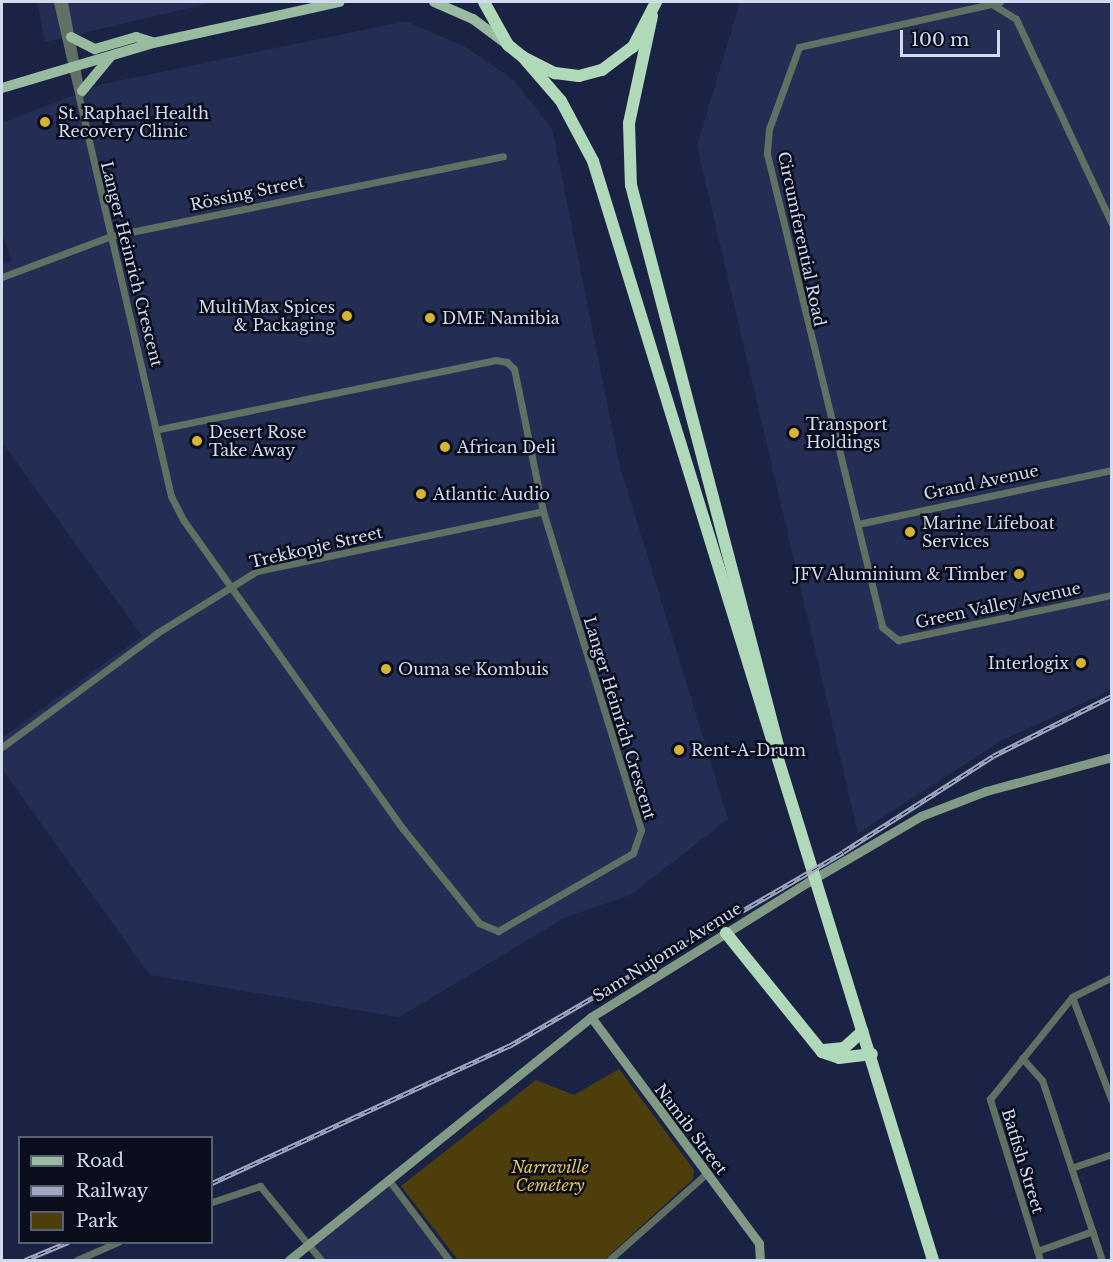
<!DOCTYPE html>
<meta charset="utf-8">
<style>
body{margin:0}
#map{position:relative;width:1113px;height:1262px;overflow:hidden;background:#1b2344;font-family:"Libre Baskerville",serif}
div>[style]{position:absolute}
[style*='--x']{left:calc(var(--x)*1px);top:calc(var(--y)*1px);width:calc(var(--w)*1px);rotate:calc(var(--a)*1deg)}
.built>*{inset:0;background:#242e54}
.green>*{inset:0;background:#4d3e0b}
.street>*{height:7px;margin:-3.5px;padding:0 3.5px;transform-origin:3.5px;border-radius:3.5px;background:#607063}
.secondary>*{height:9px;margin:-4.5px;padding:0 4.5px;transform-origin:4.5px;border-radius:4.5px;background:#809a85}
.primary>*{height:10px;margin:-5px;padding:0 5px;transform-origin:5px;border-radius:5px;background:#99bba0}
.highway>*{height:12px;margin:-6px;padding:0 6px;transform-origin:6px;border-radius:6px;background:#afd9b8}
.rail>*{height:4.5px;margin-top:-2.25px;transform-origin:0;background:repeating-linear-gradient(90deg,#0a0e1c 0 7px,#a1a9c2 0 14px);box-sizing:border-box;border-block:2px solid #a1a9c2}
.dots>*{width:16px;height:16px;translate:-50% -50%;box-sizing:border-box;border:3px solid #0a0e1c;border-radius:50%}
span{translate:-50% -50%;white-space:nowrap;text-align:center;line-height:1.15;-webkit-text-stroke:5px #0a0e1c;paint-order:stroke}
.poi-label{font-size:16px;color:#d2daf0}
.left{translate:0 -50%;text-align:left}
.right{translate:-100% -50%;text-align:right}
.street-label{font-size:16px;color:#d2daf0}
.park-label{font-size:16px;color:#e8c457;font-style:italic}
.frame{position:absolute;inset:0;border:3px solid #d2daf0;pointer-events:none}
.legend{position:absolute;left:18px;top:1136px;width:195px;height:108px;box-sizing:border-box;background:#0a0e1c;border:2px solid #5a6071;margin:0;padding:8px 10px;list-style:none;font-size:18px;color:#d2daf0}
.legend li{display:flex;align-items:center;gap:12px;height:30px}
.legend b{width:30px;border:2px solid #5a6071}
.scale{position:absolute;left:900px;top:30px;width:100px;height:27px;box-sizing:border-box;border:3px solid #d2daf0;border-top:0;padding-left:8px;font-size:18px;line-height:21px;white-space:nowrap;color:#d2daf0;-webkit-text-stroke:4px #0a0e1c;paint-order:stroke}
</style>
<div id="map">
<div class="built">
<div style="clip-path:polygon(37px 2px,215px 2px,45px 42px)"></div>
<div style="clip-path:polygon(740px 2px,1111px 2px,1111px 690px,1001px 741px,858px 833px,697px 146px)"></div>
<div style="clip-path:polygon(406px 21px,465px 47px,514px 80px,552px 129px,619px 463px,728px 819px,630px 895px,564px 918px,399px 1017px,150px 975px,2px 769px,2px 738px,142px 636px,2px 442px,2px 265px,12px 261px,2px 234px,2px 123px,103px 84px)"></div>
<div style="clip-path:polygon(388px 1179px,449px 1260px,321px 1260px,309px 1245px)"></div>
</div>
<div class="green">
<div style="clip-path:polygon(619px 1069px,694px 1170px,693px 1179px,604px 1260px,458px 1260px,401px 1186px,536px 1080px,574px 1095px)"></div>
</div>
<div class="street">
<div style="--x:57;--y:2;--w:507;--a:77.01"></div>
<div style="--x:171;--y:496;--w:28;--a:63"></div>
<div style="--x:184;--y:521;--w:378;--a:54.6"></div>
<div style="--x:403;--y:829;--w:121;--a:51"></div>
<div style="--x:479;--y:923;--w:21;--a:23"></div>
<div style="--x:498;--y:931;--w:156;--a:-30"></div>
<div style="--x:633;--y:853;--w:24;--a:-71"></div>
<div style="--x:641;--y:830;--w:334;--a:-107.1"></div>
<div style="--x:543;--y:511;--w:145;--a:-101.5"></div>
<div style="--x:514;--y:369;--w:10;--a:-135"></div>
<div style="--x:507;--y:362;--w:11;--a:-170"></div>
<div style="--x:496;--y:360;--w:344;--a:168.4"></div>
<div style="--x:64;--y:2;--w:93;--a:79.4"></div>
<div style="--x:1000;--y:2;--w:206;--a:167.4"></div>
<div style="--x:799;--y:47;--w:87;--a:110.1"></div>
<div style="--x:769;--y:129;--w:25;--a:95"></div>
<div style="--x:767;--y:154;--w:487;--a:76.3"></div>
<div style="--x:882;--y:627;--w:21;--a:39"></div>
<div style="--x:898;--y:640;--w:219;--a:-11.9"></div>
<div style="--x:992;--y:4;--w:28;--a:32"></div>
<div style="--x:1016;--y:19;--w:226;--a:64.9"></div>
<div style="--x:2;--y:277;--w:116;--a:-20.6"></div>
<div style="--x:111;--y:236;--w:400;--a:-11.5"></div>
<div style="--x:858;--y:524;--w:260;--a:-12"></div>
<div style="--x:2;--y:747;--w:192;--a:-36.3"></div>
<div style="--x:157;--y:633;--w:118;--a:-31.8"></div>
<div style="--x:257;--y:571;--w:292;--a:-11.8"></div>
<div style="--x:1072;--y:997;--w:111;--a:69"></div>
<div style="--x:1022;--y:1058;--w:30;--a:48"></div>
<div style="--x:1042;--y:1080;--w:190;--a:71.6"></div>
<div style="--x:1071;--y:1168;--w:43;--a:-18.9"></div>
<div style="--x:388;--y:1179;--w:101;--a:53"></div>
<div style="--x:212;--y:1202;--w:51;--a:-18.4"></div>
<div style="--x:260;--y:1186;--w:96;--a:50.5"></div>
<div style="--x:1037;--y:1251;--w:59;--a:-19.7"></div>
<div style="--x:77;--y:1260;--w:45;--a:-23.7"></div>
<div style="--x:609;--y:1260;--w:130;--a:-41.6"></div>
<div style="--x:1040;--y:1260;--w:169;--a:-107.3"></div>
<div style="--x:990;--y:1099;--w:131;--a:-51.2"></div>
<div style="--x:1072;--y:997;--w:45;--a:-26.6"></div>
</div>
<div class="secondary">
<div style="--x:591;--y:1017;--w:282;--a:53.4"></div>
<div style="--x:759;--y:1243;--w:17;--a:87"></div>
<div style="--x:289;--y:1260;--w:388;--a:-38.8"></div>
<div style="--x:591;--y:1017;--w:256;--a:-31.9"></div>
<div style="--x:808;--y:882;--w:131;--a:-30.3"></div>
<div style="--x:921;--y:816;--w:70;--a:-21"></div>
<div style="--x:986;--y:791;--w:131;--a:-15.1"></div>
</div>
<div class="primary">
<div style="--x:434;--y:2;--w:43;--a:23.6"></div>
<div style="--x:473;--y:19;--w:44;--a:36.6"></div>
<div style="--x:71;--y:37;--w:27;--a:27"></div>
<div style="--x:95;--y:49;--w:43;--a:-16.3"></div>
<div style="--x:136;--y:37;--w:17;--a:17"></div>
<div style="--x:2;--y:88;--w:158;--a:-16.6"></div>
<div style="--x:153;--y:43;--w:191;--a:-12.4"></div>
<div style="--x:82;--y:91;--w:45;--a:-50.4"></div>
</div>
<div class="highway">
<div style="--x:484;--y:2;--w:49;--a:60.8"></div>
<div style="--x:508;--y:45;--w:19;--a:39"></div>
<div style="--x:523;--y:57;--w:36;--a:27"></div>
<div style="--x:555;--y:73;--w:24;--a:7"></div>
<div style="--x:579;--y:76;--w:24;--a:-15"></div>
<div style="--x:602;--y:70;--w:39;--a:-37"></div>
<div style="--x:633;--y:47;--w:51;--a:-62.9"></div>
<div style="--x:652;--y:16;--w:109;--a:102.1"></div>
<div style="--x:629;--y:123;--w:62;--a:88.2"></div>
<div style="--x:631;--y:185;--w:583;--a:75.3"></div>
<div style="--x:523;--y:57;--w:58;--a:49.2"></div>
<div style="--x:561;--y:101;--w:68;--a:61.9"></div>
<div style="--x:593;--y:161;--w:1150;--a:72.81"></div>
<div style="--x:726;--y:933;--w:153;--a:51.1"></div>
<div style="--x:822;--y:1052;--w:18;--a:19"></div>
<div style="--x:839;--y:1058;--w:33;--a:-7"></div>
<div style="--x:824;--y:1050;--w:20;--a:-6"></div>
<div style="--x:844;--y:1048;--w:25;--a:-42"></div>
</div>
<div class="rail">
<div style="--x:212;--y:1183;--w:327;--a:-24.8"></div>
<div style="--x:509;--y:1046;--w:386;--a:-30.1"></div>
<div style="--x:843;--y:852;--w:178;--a:-32.6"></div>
<div style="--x:993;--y:756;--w:133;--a:-26.8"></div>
<div style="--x:25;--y:1260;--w:47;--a:-22.7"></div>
</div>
<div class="dots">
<div style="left:45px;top:122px;background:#d9b334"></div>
<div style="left:347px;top:316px;background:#d9b334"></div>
<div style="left:430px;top:318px;background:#d9b334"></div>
<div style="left:794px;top:433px;background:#d9b334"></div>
<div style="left:197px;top:441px;background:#d9b334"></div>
<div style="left:445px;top:447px;background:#d9b334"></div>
<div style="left:421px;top:494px;background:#d9b334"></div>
<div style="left:910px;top:532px;background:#d9b334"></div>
<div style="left:1019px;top:574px;background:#d9b334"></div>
<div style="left:1081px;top:663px;background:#d9b334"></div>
<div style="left:386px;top:669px;background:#d9b334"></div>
<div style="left:679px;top:750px;background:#d9b334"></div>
</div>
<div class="poi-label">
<span class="left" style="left:58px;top:122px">St. Raphael Health<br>Recovery Clinic</span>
<span class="right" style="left:335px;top:316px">MultiMax Spices<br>&amp; Packaging</span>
<span class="left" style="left:442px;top:318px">DME Namibia</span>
<span class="left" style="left:806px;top:433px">Transport<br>Holdings</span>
<span class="left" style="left:209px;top:441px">Desert Rose<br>Take Away</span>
<span class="left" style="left:457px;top:447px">African Deli</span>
<span class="left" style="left:433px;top:494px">Atlantic Audio</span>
<span class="left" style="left:922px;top:532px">Marine Lifeboat<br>Services</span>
<span class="right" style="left:1007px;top:574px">JFV Aluminium &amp; Timber</span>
<span class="right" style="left:1069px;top:663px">Interlogix</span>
<span class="left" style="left:398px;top:669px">Ouma se Kombuis</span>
<span class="left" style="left:691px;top:750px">Rent-A-Drum</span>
</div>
<div class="street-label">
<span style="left:247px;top:193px;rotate:-12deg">Rössing Street</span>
<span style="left:802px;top:239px;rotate:78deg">Circumferential Road</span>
<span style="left:132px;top:264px;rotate:76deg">Langer Heinrich Crescent</span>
<span style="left:981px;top:482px;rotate:-12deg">Grand Avenue</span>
<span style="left:316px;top:547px;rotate:-13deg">Trekkopje Street</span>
<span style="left:998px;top:605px;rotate:-12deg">Green Valley Avenue</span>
<span style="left:620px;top:718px;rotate:73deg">Langer Heinrich Crescent</span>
<span style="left:667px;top:952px;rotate:-32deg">Sam Nujoma Avenue</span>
<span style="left:691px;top:1129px;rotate:53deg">Namib Street</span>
<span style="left:1023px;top:1161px;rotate:73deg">Batfish Street</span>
</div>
<div class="park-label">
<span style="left:550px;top:1176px">Narraville<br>Cemetery</span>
</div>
<div class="frame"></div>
<ul class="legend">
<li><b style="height:8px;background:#99bba0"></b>Road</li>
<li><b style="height:8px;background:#a1a9c2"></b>Railway</li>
<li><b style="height:16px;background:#4d3e0b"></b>Park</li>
</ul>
<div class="scale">100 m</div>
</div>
